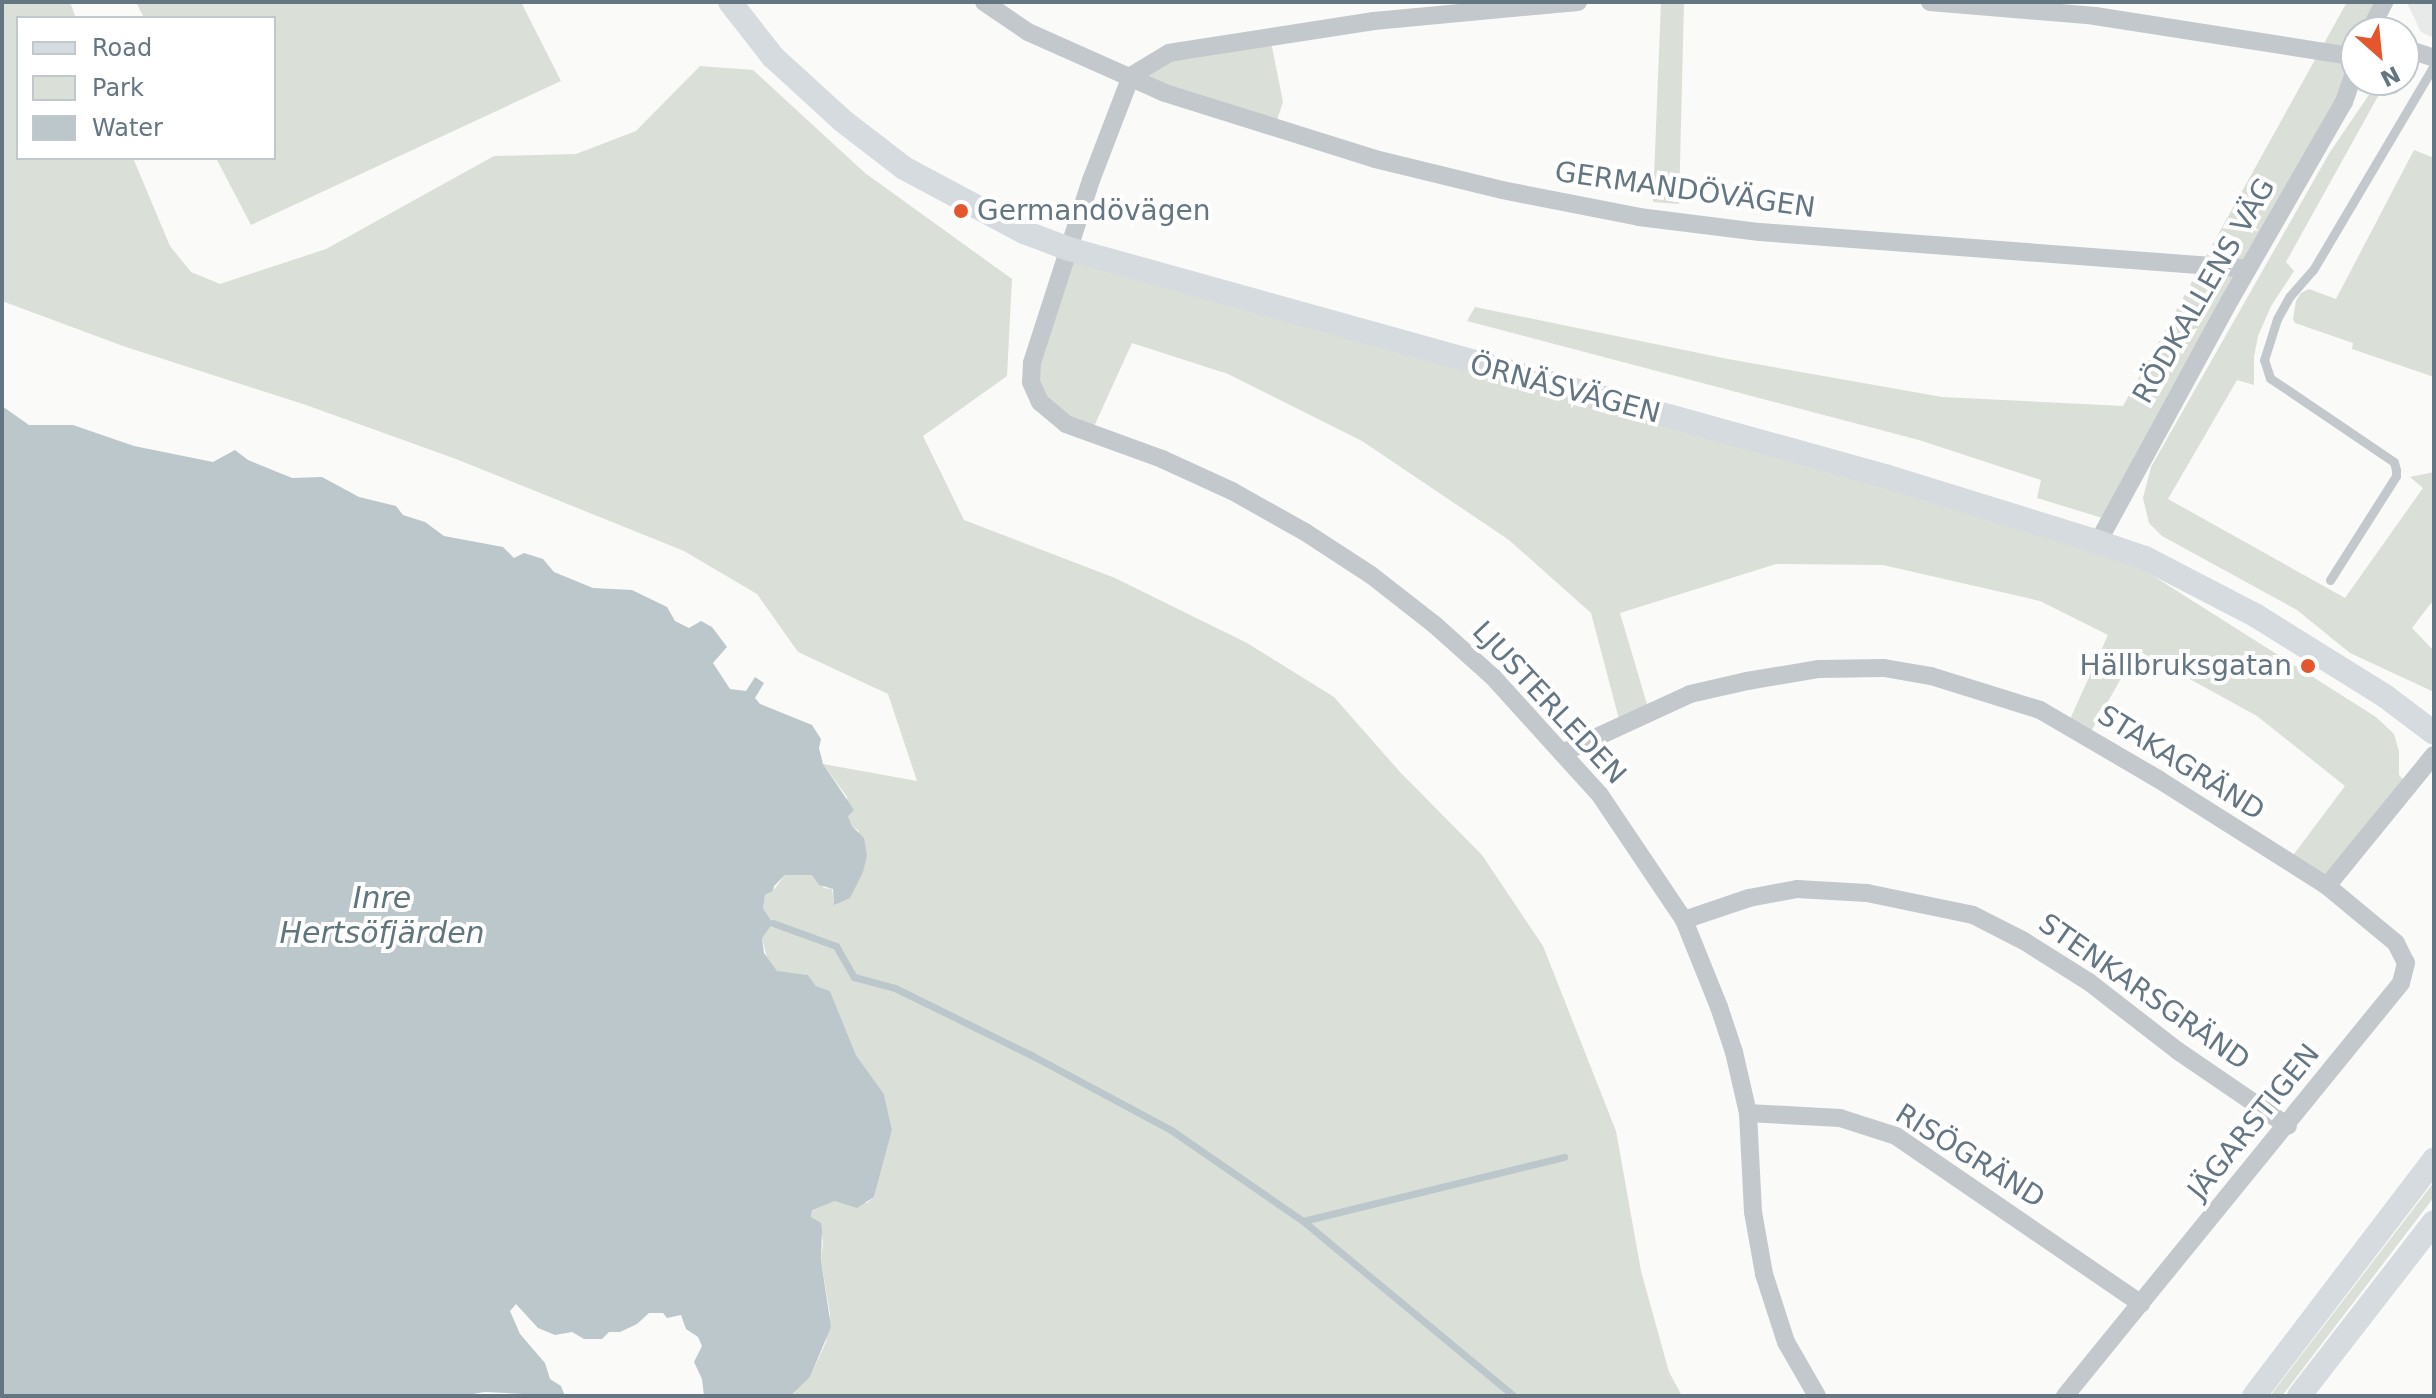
<!DOCTYPE html>
<meta charset="utf-8">
<style>
body{margin:0}
#map{position:relative;width:2436px;height:1398px;overflow:hidden;background:#fafaf8;font-family:"DejaVu Sans",sans-serif}
div>[style]{position:absolute}
[style*='--x']{left:calc(var(--x)*1px);top:calc(var(--y)*1px);width:calc(var(--w)*1px);rotate:calc(var(--a)*1deg)}
.built>*{inset:0;background:#e8e9e9}
.green>*{inset:0;background:#dadfd7}
.water>*{inset:0;background:#bbc7cb}
.stream>*{height:7px;margin:-3.5px;padding:0 3.5px;transform-origin:3.5px;border-radius:3.5px;background:#bbc7cb}
.lane>*{height:9px;margin:-4.5px;padding:0 4.5px;transform-origin:4.5px;border-radius:4.5px;background:#c3c8cc}
.street>*{height:18px;margin:-9px;padding:0 9px;transform-origin:9px;border-radius:9px;background:#c3c8cc}
.secondary>*{height:24px;margin:-12px;padding:0 12px;transform-origin:12px;border-radius:12px;background:#d6dbdf}
.dots>*{width:22px;height:22px;translate:-50% -50%;box-sizing:border-box;border:4px solid #fff;border-radius:50%}
span{translate:-50% -50%;white-space:nowrap;text-align:center;line-height:1.15;-webkit-text-stroke:8px #fff;paint-order:stroke}
.street-label{font-size:28px;color:#657683}
.poi-label{font-size:28px;color:#657683}
.left{translate:0 -50%;text-align:left}
.right{translate:-100% -50%;text-align:right}
.water-label{font-size:30px;color:#60757c;font-style:italic}
.frame{position:absolute;inset:0;border:4px solid #657683;pointer-events:none}
.legend{position:absolute;left:16px;top:16px;width:260px;height:144px;box-sizing:border-box;background:#fff;border:2px solid #c1c8cd;margin:0;padding:10px 14px;list-style:none;font-size:24px;color:#657683}
.legend li{display:flex;align-items:center;gap:16px;height:40px}
.legend b{width:40px;border:2px solid #c1c8cd}
.north{position:absolute;left:2340px;top:16px;width:80px;height:80px;box-sizing:border-box;background:#fff;border:2px solid #c1c8cd;border-radius:50%;rotate:153deg;font-size:22px;font-weight:700;line-height:32px;text-align:center;color:#657683}
.north::after{content:'';display:block;margin:auto;width:28px;height:36px;background:#e4572e;clip-path:polygon(50% 0,100% 100%,50% 72%,0 100%)}
</style>
<div id="map">
<div class="built">
<div style="clip-path:polygon(2434px 2px,2434px 38px,2421px 32px,2407px 3px)"></div>
</div>
<div class="green">
<div style="clip-path:polygon(2px 2px,70px 2px,76px 18px,18px 18px,18px 158px,133px 158px,170px 246px,191px 272px,220px 284px,326px 249px,494px 156px,576px 154px,636px 131px,700px 66px,753px 70px,865px 173px,1012px 279px,1007px 376px,923px 436px,964px 520px,1115px 578px,1247px 643px,1334px 697px,1400px 772px,1482px 855px,1543px 946px,1616px 1131px,1641px 1271px,1669px 1372px,1682px 1396px,787px 1396px,810px 1377px,826px 1342px,830px 1314px,821px 1260px,823px 1243px,820px 1223px,811px 1217px,812px 1209px,835px 1201px,867px 1203px,874px 1197px,892px 1130px,884px 1094px,856px 1055px,830px 991px,816px 986px,808px 975px,777px 972px,768px 962px,762px 938px,767px 919px,763px 909px,765px 895px,773px 891px,785px 875px,796px 873px,812px 875px,824px 888px,832px 889px,834px 904px,859px 831px,852px 826px,848px 816px,847px 797px,823px 764px,917px 781px,888px 694px,798px 652px,757px 594px,684px 551px,456px 459px,306px 405px,123px 346px,2px 301px)"></div>
<div style="clip-path:polygon(136px 2px,521px 2px,561px 81px,251px 225px,216px 158px,274px 158px,274px 18px,144px 18px)"></div>
<div style="clip-path:polygon(1661px 2px,1684px 2px,1679px 204px,1653px 202px)"></div>
<div style="clip-path:polygon(2347px 2px,2384px 2px,2369px 32px,2356px 32px,2356px 68px,2109px 520px,2037px 498px,2041px 480px,1919px 440px,1467px 321px,1475px 307px,1728px 359px,1942px 397px,2123px 406px)"></div>
<div style="clip-path:polygon(1270px 37px,1283px 102px,1274px 129px,1131px 77px,1170px 53px)"></div>
<div style="clip-path:polygon(2379px 80px,2399px 80px,2399px 89px,2396px 94px,2384px 89px,2377px 98px,2286px 262px,2294px 271px,2271px 306px,2258px 336px,2254px 357px,2254px 385px,2237px 380px,2168px 499px,2345px 598px,2423px 488px,2410px 477px,2434px 472px,2434px 605px,2431px 603px,2412px 628px,2434px 651px,2434px 692px,2350px 653px,2297px 610px,2162px 536px,2149px 523px,2143px 498px,2151px 467px,2330px 152px)"></div>
<div style="clip-path:polygon(2414px 150px,2434px 158px,2434px 377px,2352px 349px,2353px 343px,2295px 323px,2293px 319px,2296px 301px,2301px 293px,2309px 289px,2336px 299px)"></div>
<div style="clip-path:polygon(1070px 251px,2098px 541px,2376px 717px,2394px 734px,2399px 751px,2399px 775px,2409px 786px,2328px 887px,2288px 862px,2345px 786px,2257px 716px,2137px 650px,2088px 737px,2067px 726px,2108px 635px,2040px 601px,1883px 565px,1776px 564px,1620px 613px,1649px 711px,1620px 723px,1591px 613px,1509px 540px,1362px 441px,1228px 374px,1132px 343px,1091px 433px,1033px 393px)"></div>
<div style="clip-path:polygon(2434px 1182px,2434px 1197px,2282px 1396px,2270px 1396px)"></div>
</div>
<div class="water">
<div style="clip-path:polygon(2px 406px,29px 425px,73px 425px,134px 446px,213px 462px,235px 450px,248px 460px,292px 478px,322px 477px,359px 497px,396px 506px,403px 515px,425px 522px,444px 536px,503px 547px,514px 558px,524px 553px,543px 559px,554px 572px,593px 588px,632px 590px,667px 607px,675px 621px,689px 628px,701px 621px,712px 627px,727px 647px,713px 663px,730px 689px,746px 691px,755px 677px,764px 683px,755px 698px,760px 704px,812px 725px,821px 739px,819px 748px,823px 764px,854px 810px,848px 816px,852px 826px,864px 838px,867px 855px,863px 872px,850px 898px,834px 905px,833px 889px,819px 885px,812px 875px,785px 875px,774px 886px,773px 891px,765px 895px,763px 909px,773px 923px,762px 938px,764px 953px,777px 971px,808px 975px,816px 986px,830px 991px,856px 1055px,884px 1094px,892px 1130px,874px 1197px,857px 1208px,835px 1201px,812px 1210px,811px 1217px,821px 1223px,822px 1230px,821px 1260px,831px 1327px,810px 1377px,792px 1394px,704px 1396px,702px 1379px,694px 1362px,702px 1346px,698px 1337px,686px 1329px,681px 1315px,667px 1318px,663px 1313px,649px 1313px,637px 1324px,620px 1332px,609px 1332px,602px 1339px,584px 1339px,572px 1332px,555px 1335px,538px 1328px,516px 1304px,510px 1311px,520px 1334px,545px 1363px,550px 1379px,561px 1386px,565px 1396px,485px 1392px,460px 1396px,2px 1396px)"></div>
</div>
<div class="stream">
<div style="--x:773;--y:923;--w:67;--a:20.1"></div>
<div style="--x:836;--y:946;--w:36;--a:60"></div>
<div style="--x:854;--y:977;--w:42;--a:15"></div>
<div style="--x:895;--y:988;--w:154;--a:26.2"></div>
<div style="--x:1033;--y:1056;--w:157;--a:28.2"></div>
<div style="--x:1171;--y:1130;--w:160;--a:34.6"></div>
<div style="--x:1303;--y:1221;--w:274;--a:39.7"></div>
<div style="--x:1303;--y:1221;--w:269;--a:-13.8"></div>
</div>
<div class="lane">
<div style="--x:2330;--y:580;--w:123;--a:-57.6"></div>
<div style="--x:2396;--y:476;--w:6;--a:-90"></div>
<div style="--x:2396;--y:470;--w:8;--a:-104"></div>
<div style="--x:2394;--y:462;--w:150;--a:-145.9"></div>
<div style="--x:2270;--y:378;--w:19;--a:-108"></div>
<div style="--x:2264;--y:360;--w:43;--a:-72.4"></div>
<div style="--x:2277;--y:319;--w:26;--a:-61"></div>
<div style="--x:2290;--y:296;--w:35;--a:-49"></div>
<div style="--x:2313;--y:270;--w:238;--a:-59.4"></div>
</div>
<div class="street">
<div style="--x:984;--y:2;--w:53;--a:34.3"></div>
<div style="--x:1028;--y:32;--w:150;--a:24"></div>
<div style="--x:1165;--y:93;--w:220;--a:17.4"></div>
<div style="--x:1375;--y:159;--w:131;--a:13.7"></div>
<div style="--x:1502;--y:190;--w:140;--a:11.1"></div>
<div style="--x:1639;--y:217;--w:122;--a:7.1"></div>
<div style="--x:1760;--y:232;--w:489;--a:4.3"></div>
<div style="--x:1578;--y:2;--w:205;--a:174.7"></div>
<div style="--x:1374;--y:21;--w:195;--a:171.2"></div>
<div style="--x:1181;--y:51;--w:12;--a:171"></div>
<div style="--x:1169;--y:53;--w:44;--a:148.8"></div>
<div style="--x:1131;--y:76;--w:111;--a:111"></div>
<div style="--x:1091;--y:180;--w:192;--a:107.9"></div>
<div style="--x:1032;--y:363;--w:19;--a:93"></div>
<div style="--x:1031;--y:382;--w:22;--a:66"></div>
<div style="--x:1040;--y:402;--w:34;--a:40"></div>
<div style="--x:1066;--y:424;--w:102;--a:20"></div>
<div style="--x:1162;--y:459;--w:77;--a:24.6"></div>
<div style="--x:1232;--y:491;--w:84;--a:29.3"></div>
<div style="--x:1305;--y:532;--w:79;--a:33.1"></div>
<div style="--x:1371;--y:575;--w:81;--a:38"></div>
<div style="--x:1435;--y:625;--w:78;--a:41.9"></div>
<div style="--x:1493;--y:677;--w:159;--a:47.8"></div>
<div style="--x:1600;--y:795;--w:151;--a:56.1"></div>
<div style="--x:1684;--y:920;--w:94;--a:68.1"></div>
<div style="--x:1719;--y:1007;--w:47;--a:71.6"></div>
<div style="--x:1734;--y:1052;--w:63;--a:77.1"></div>
<div style="--x:1748;--y:1113;--w:99;--a:87.1"></div>
<div style="--x:1753;--y:1212;--w:63;--a:79.9"></div>
<div style="--x:1764;--y:1274;--w:71;--a:72.1"></div>
<div style="--x:1786;--y:1342;--w:62;--a:60.1"></div>
<div style="--x:1930;--y:2;--w:166;--a:4.8"></div>
<div style="--x:2095;--y:16;--w:264;--a:8.9"></div>
<div style="--x:2369;--y:32;--w:34;--a:-63"></div>
<div style="--x:2404;--y:48;--w:32;--a:18"></div>
<div style="--x:2098;--y:542;--w:276;--a:-61.4"></div>
<div style="--x:2230;--y:300;--w:228;--a:-60.1"></div>
<div style="--x:2344;--y:102;--w:37;--a:-71"></div>
<div style="--x:1562;--y:753;--w:141;--a:-24.7"></div>
<div style="--x:1690;--y:694;--w:58;--a:-12.8"></div>
<div style="--x:1747;--y:681;--w:73;--a:-9.5"></div>
<div style="--x:1819;--y:669;--w:65;--a:-0.9"></div>
<div style="--x:1884;--y:668;--w:48;--a:9.7"></div>
<div style="--x:1931;--y:676;--w:114;--a:17.3"></div>
<div style="--x:2040;--y:710;--w:137;--a:30.3"></div>
<div style="--x:2158;--y:779;--w:200;--a:32.3"></div>
<div style="--x:2327;--y:886;--w:169;--a:-50.8"></div>
<div style="--x:1684;--y:920;--w:69;--a:-18.7"></div>
<div style="--x:1749;--y:898;--w:49;--a:-10.6"></div>
<div style="--x:1797;--y:889;--w:70;--a:3.3"></div>
<div style="--x:1867;--y:893;--w:108;--a:11.7"></div>
<div style="--x:1973;--y:915;--w:57;--a:27"></div>
<div style="--x:2024;--y:941;--w:77;--a:32.2"></div>
<div style="--x:2089;--y:982;--w:113;--a:37.8"></div>
<div style="--x:2178;--y:1051;--w:133;--a:34.3"></div>
<div style="--x:1748;--y:1113;--w:92;--a:3.1"></div>
<div style="--x:1840;--y:1118;--w:59;--a:17.8"></div>
<div style="--x:1896;--y:1136;--w:297;--a:34.4"></div>
<div style="--x:2065;--y:1396;--w:532;--a:-50.87"></div>
<div style="--x:2401;--y:983;--w:21;--a:-76"></div>
<div style="--x:2406;--y:963;--w:22;--a:-117"></div>
<div style="--x:2396;--y:943;--w:89;--a:-140.4"></div>
</div>
<div class="secondary">
<div style="--x:730;--y:2;--w:70;--a:52"></div>
<div style="--x:773;--y:57;--w:95;--a:42.4"></div>
<div style="--x:843;--y:121;--w:77;--a:37.6"></div>
<div style="--x:904;--y:168;--w:136;--a:28.1"></div>
<div style="--x:1024;--y:232;--w:48;--a:20.7"></div>
<div style="--x:1069;--y:249;--w:847;--a:15.55"></div>
<div style="--x:1885;--y:476;--w:223;--a:17.2"></div>
<div style="--x:2098;--y:542;--w:50;--a:18.8"></div>
<div style="--x:2145;--y:558;--w:124;--a:27.4"></div>
<div style="--x:2255;--y:615;--w:153;--a:31.9"></div>
<div style="--x:2385;--y:696;--w:61;--a:37.1"></div>
<div style="--x:2254;--y:1396;--w:297;--a:-52.7"></div>
<div style="--x:2299;--y:1396;--w:220;--a:-52.2"></div>
</div>
<div class="dots">
<div style="left:961px;top:211px;background:#e4572e"></div>
<div style="left:2308px;top:666px;background:#e4572e"></div>
</div>
<div class="street-label">
<span style="left:1685px;top:190px;rotate:8deg">GERMANDÖVÄGEN</span>
<span style="left:2204px;top:291px;rotate:-60deg">RÖDKALLENS VÄG</span>
<span style="left:1565px;top:389px;rotate:15deg">ÖRNÄSVÄGEN</span>
<span style="left:1549px;top:703px;rotate:47deg">LJUSTERLEDEN</span>
<span style="left:2181px;top:763px;rotate:32deg">STAKAGRÄND</span>
<span style="left:2144px;top:992px;rotate:35deg">STENKARSGRÄND</span>
<span style="left:2254px;top:1122px;rotate:-51deg">JÄGARSTIGEN</span>
<span style="left:1970px;top:1156px;rotate:32deg">RISÖGRÄND</span>
</div>
<div class="poi-label">
<span class="left" style="left:977px;top:211px">Germandövägen</span>
<span class="right" style="left:2292px;top:666px">Hällbruksgatan</span>
</div>
<div class="water-label">
<span style="left:382px;top:915px">Inre<br>Hertsöfjärden</span>
</div>
<div class="frame"></div>
<ul class="legend">
<li><b style="height:10px;background:#d6dbdf"></b>Road</li>
<li><b style="height:22px;background:#dadfd7"></b>Park</li>
<li><b style="height:22px;background:#bbc7cb"></b>Water</li>
</ul>
<div class="north">N</div>
</div>
